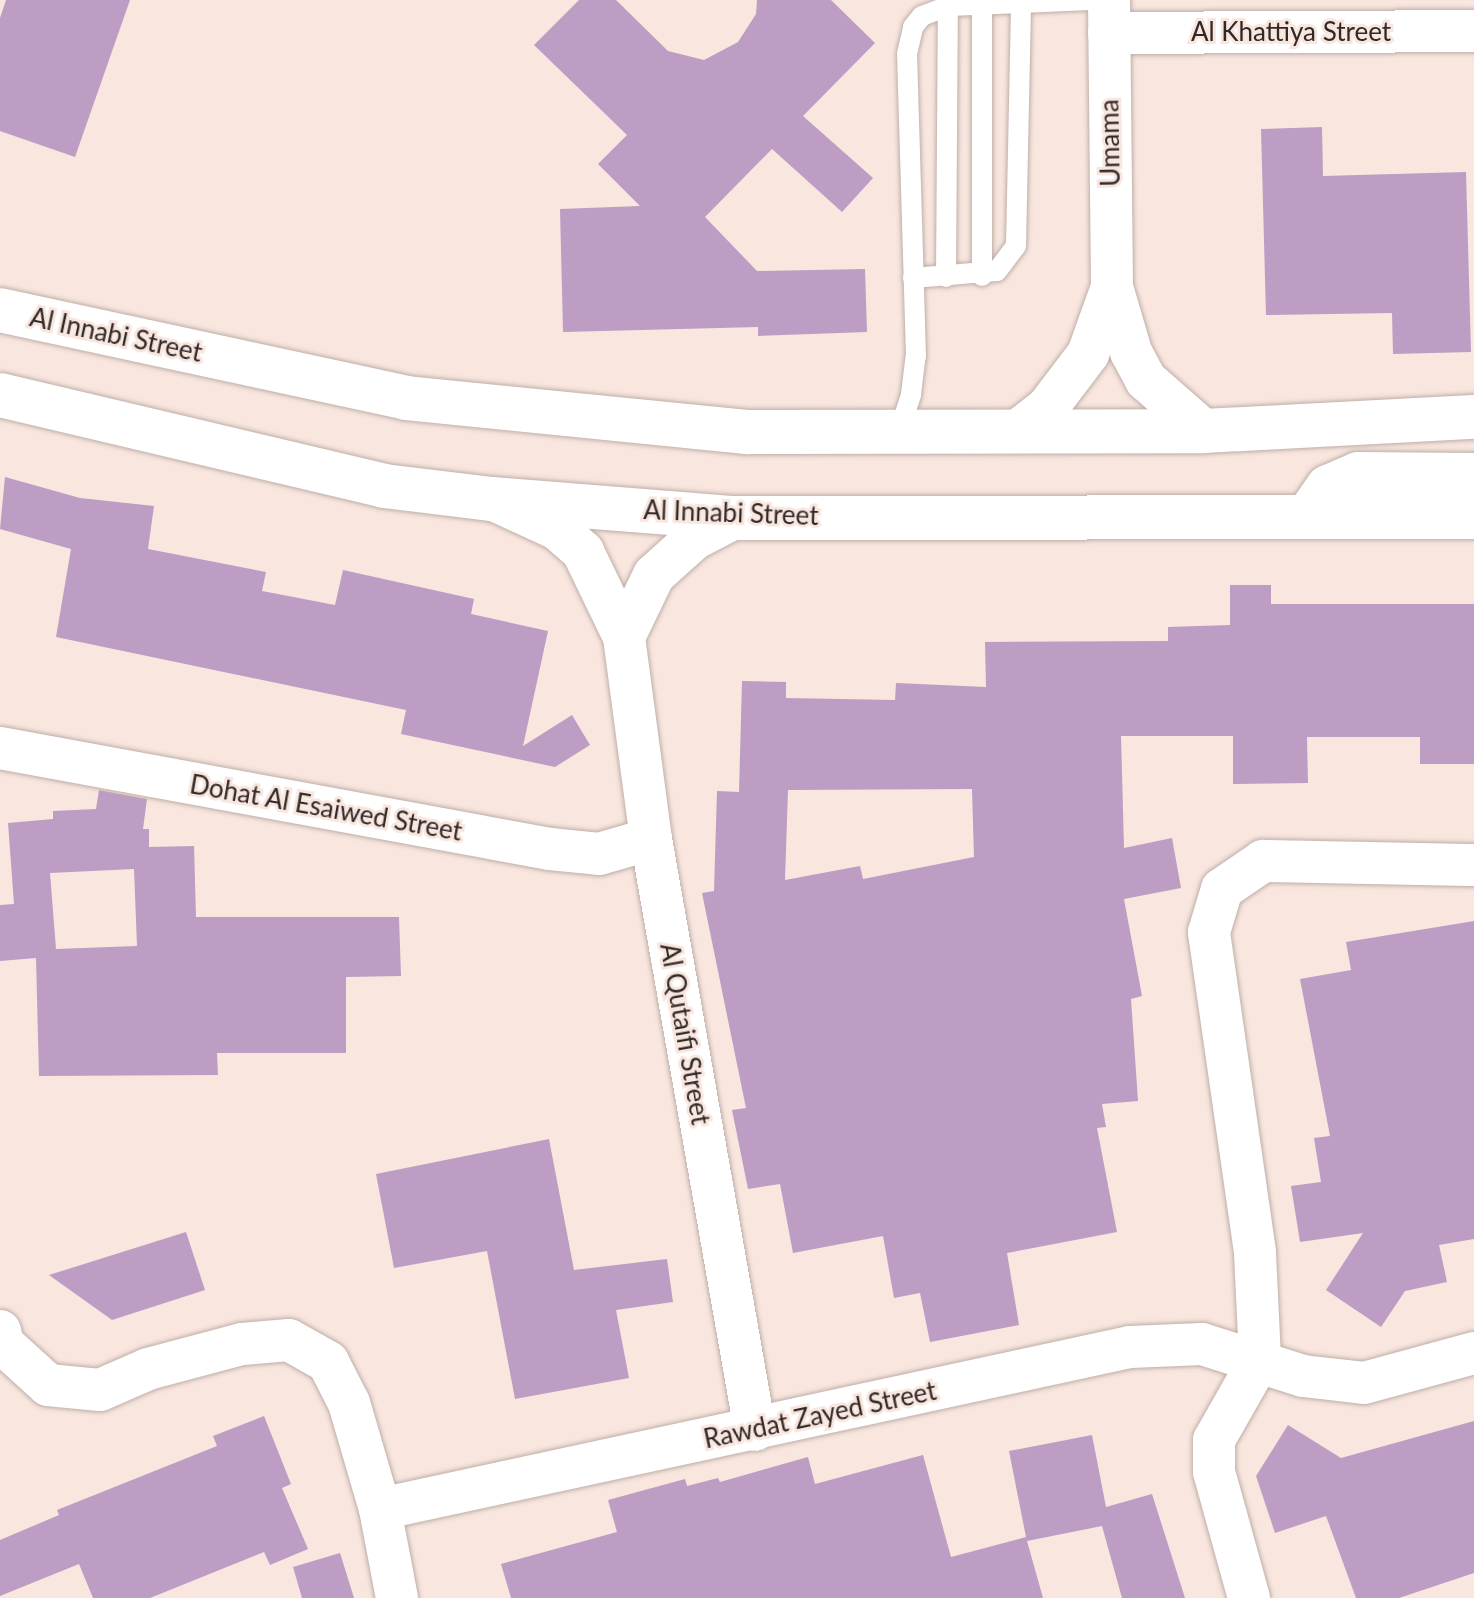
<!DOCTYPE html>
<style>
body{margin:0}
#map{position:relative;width:1474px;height:1598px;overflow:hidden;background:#f8e6df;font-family:Lato,sans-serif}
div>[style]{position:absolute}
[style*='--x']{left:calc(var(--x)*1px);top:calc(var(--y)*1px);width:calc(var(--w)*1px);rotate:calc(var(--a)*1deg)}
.building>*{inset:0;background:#bd9dc3}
.roads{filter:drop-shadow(0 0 2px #bfaea7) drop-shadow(0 0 2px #bfaea7)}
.service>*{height:20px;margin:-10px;padding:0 10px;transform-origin:10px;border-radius:10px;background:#fff}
.minor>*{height:42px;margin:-21px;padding:0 21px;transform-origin:21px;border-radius:21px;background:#fff}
.tertiary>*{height:44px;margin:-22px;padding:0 22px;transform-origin:22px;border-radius:22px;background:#fff}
span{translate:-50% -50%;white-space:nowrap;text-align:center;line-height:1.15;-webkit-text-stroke:6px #f8e6df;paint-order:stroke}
.street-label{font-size:26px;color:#302927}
</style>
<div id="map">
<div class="building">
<div style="clip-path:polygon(6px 0,130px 0,75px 157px,0 131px,0 18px)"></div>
<div style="clip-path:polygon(579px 0,616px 0,668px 51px,704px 60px,738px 42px,756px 14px,757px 0,831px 0,875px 43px,803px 116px,873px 178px,842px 212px,772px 149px,705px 217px,757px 271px,865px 269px,867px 332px,758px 336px,758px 327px,563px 332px,560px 209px,640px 206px,598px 164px,627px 135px,534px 45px)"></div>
<div style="clip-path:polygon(1322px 127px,1323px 176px,1466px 172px,1471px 352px,1393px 354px,1392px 313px,1266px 315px,1261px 129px)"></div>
<div style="clip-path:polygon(5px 477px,80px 498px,154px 506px,148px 549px,266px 572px,262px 591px,335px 605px,343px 570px,474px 599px,471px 614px,548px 631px,523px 746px,572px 715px,590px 745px,555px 767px,401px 734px,406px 710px,56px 637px,71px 549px,0 529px)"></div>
<div style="clip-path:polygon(evenodd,1230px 585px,1271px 585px,1271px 604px,1474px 604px,1474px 764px,1420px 764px,1420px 737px,1307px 737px,1308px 783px,1233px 784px,1233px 736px,1121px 736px,1124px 848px,1172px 838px,1181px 888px,1124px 899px,1142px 996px,1131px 999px,1138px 1101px,1102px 1104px,1106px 1127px,1097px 1128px,1117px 1232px,1007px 1253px,1019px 1325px,930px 1342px,920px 1293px,894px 1298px,883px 1236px,793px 1253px,780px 1184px,748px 1189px,732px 1110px,746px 1108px,702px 893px,714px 891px,717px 791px,739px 792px,742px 681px,786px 682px,786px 698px,895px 700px,896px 683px,986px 687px,985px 642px,1168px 641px,1168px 627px,1230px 625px,1230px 585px,972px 789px,974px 857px,863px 879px,860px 866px,785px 880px,788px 790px,972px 789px)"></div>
<div style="clip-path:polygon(evenodd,99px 790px,147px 799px,143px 829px,149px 829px,149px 847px,194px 846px,196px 917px,399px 917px,401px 976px,346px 977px,346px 1053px,217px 1053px,218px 1075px,39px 1076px,36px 958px,0 961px,0 905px,14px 904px,8px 823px,53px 819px,53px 811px,96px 809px,99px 790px,134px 869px,137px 946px,56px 949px,50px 873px,134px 869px)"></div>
<div style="clip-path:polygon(1474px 921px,1474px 1239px,1439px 1245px,1447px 1282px,1405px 1291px,1381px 1327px,1326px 1290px,1363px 1233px,1300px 1242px,1291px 1186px,1321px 1182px,1314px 1138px,1330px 1136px,1300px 979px,1351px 970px,1346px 942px)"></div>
<div style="clip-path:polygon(549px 1139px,574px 1270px,667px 1259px,673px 1302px,616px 1310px,629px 1378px,515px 1399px,487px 1251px,394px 1268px,376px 1174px)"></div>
<div style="clip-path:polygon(186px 1232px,205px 1290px,112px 1320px,49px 1275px)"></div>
<div style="clip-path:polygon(264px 1416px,291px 1484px,282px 1488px,308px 1549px,270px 1565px,264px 1552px,150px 1598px,93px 1598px,79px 1564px,0 1596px,0 1540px,59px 1515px,57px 1510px,217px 1446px,213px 1436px)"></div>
<div style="clip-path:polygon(1474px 1421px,1474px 1573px,1399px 1598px,1356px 1598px,1326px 1516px,1275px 1533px,1256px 1476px,1288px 1425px,1341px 1458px)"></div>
<div style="clip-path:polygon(1092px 1435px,1106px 1507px,1152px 1494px,1185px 1598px,1122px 1598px,1102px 1526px,1027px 1541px,1043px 1598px,511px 1598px,501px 1564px,617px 1532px,608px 1500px,685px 1479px,687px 1486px,718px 1478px,720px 1482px,808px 1457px,815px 1484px,923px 1455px,951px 1557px,1026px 1537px,1009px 1451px)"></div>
<div style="clip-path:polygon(340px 1553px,354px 1598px,302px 1598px,293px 1567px)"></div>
</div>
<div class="roads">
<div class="service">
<div style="--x:982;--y:5;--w:271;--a:90"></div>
<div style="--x:946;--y:277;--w:271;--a:-89.6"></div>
<div style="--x:913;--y:278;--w:84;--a:-4.8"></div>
<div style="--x:997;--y:271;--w:31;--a:-53"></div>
<div style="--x:1016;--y:246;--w:243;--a:-88.8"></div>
<div style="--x:899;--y:432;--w:40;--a:-72"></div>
<div style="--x:911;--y:394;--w:38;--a:-83"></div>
<div style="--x:916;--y:356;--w:302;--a:-91.7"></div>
<div style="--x:907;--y:54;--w:28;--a:-77"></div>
<div style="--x:913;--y:27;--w:14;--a:-51"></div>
<div style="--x:922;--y:16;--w:28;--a:-21"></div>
<div style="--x:948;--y:6;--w:144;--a:-2.4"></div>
</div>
<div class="minor">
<div style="--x:1109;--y:0;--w:287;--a:89.4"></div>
<div style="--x:1112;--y:287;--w:68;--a:73.7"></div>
<div style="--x:1131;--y:352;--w:32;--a:62"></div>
<div style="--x:1146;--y:380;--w:77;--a:41.3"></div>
<div style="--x:1109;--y:33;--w:365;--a:-0.3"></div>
<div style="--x:1016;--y:432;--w:39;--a:-38"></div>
<div style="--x:1047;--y:408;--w:68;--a:-52.8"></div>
<div style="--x:1088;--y:354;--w:71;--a:-70.3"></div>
<div style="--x:496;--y:501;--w:67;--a:24.7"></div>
<div style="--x:557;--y:529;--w:35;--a:41"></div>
<div style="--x:583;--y:552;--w:94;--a:64.2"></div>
<div style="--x:624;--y:637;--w:204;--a:82.4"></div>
<div style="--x:651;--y:839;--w:600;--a:80.02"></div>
<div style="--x:624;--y:637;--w:69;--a:-64.2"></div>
<div style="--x:654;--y:575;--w:54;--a:-42"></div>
<div style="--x:694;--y:539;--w:45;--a:-27.7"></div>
<div style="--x:0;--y:748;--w:559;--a:10.41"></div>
<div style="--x:550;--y:849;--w:49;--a:5.8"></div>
<div style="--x:599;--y:854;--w:54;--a:-16.1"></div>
<div style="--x:0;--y:1331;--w:13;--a:77"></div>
<div style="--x:3;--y:1344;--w:61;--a:42.3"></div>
<div style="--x:48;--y:1385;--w:52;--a:5.5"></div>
<div style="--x:100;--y:1390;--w:52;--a:-23.6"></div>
<div style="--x:148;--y:1369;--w:97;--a:-14.9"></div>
<div style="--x:242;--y:1344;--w:47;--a:-4.9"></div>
<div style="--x:289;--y:1340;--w:45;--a:29.4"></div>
<div style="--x:328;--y:1362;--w:46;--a:62.9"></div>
<div style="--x:349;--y:1403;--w:110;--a:73.7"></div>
<div style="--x:380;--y:1509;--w:91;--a:79.2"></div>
<div style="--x:380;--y:1509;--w:767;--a:-12.19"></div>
<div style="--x:1130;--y:1347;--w:72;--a:-2.4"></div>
<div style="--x:1202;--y:1344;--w:106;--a:17.6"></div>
<div style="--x:1303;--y:1376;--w:61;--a:6.5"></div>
<div style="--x:1364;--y:1383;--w:114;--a:-15.3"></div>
<div style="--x:1249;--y:1598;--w:131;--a:-105.5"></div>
<div style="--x:1214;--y:1472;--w:32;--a:-90"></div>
<div style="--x:1214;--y:1440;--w:93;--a:-60.4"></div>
<div style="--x:1260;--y:1359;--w:107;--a:-92.7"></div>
<div style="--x:1255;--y:1252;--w:323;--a:-98.2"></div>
<div style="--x:1209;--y:932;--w:45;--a:-73.2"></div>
<div style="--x:1222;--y:889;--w:50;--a:-34.3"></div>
<div style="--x:1263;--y:861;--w:211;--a:1.1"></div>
</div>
<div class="tertiary">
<div style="--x:0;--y:310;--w:415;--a:12.2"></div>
<div style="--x:406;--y:398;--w:343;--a:5.7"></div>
<div style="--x:747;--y:432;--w:457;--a:-0.1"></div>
<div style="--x:1204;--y:431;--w:270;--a:-3"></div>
<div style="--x:0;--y:395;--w:395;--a:13.3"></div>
<div style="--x:384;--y:486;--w:109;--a:6.9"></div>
<div style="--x:492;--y:499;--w:243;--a:4.5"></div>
<div style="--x:734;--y:518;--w:740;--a:-0.08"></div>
<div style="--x:1309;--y:514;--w:33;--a:-55"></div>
<div style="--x:1328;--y:487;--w:33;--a:-23"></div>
<div style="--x:1358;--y:474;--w:116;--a:0.5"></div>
</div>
</div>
<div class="street-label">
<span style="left:1291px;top:32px">Al Khattiya Street</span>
<span style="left:1110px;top:143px;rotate:-91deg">Umama</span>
<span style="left:116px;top:335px;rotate:12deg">Al Innabi Street</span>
<span style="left:731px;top:513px;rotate:2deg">Al Innabi Street</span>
<span style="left:326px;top:808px;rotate:10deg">Dohat Al Esaiwed Street</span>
<span style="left:685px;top:1034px;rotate:80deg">Al Qutaifi Street</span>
<span style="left:820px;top:1415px;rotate:-12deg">Rawdat Zayed Street</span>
</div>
</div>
